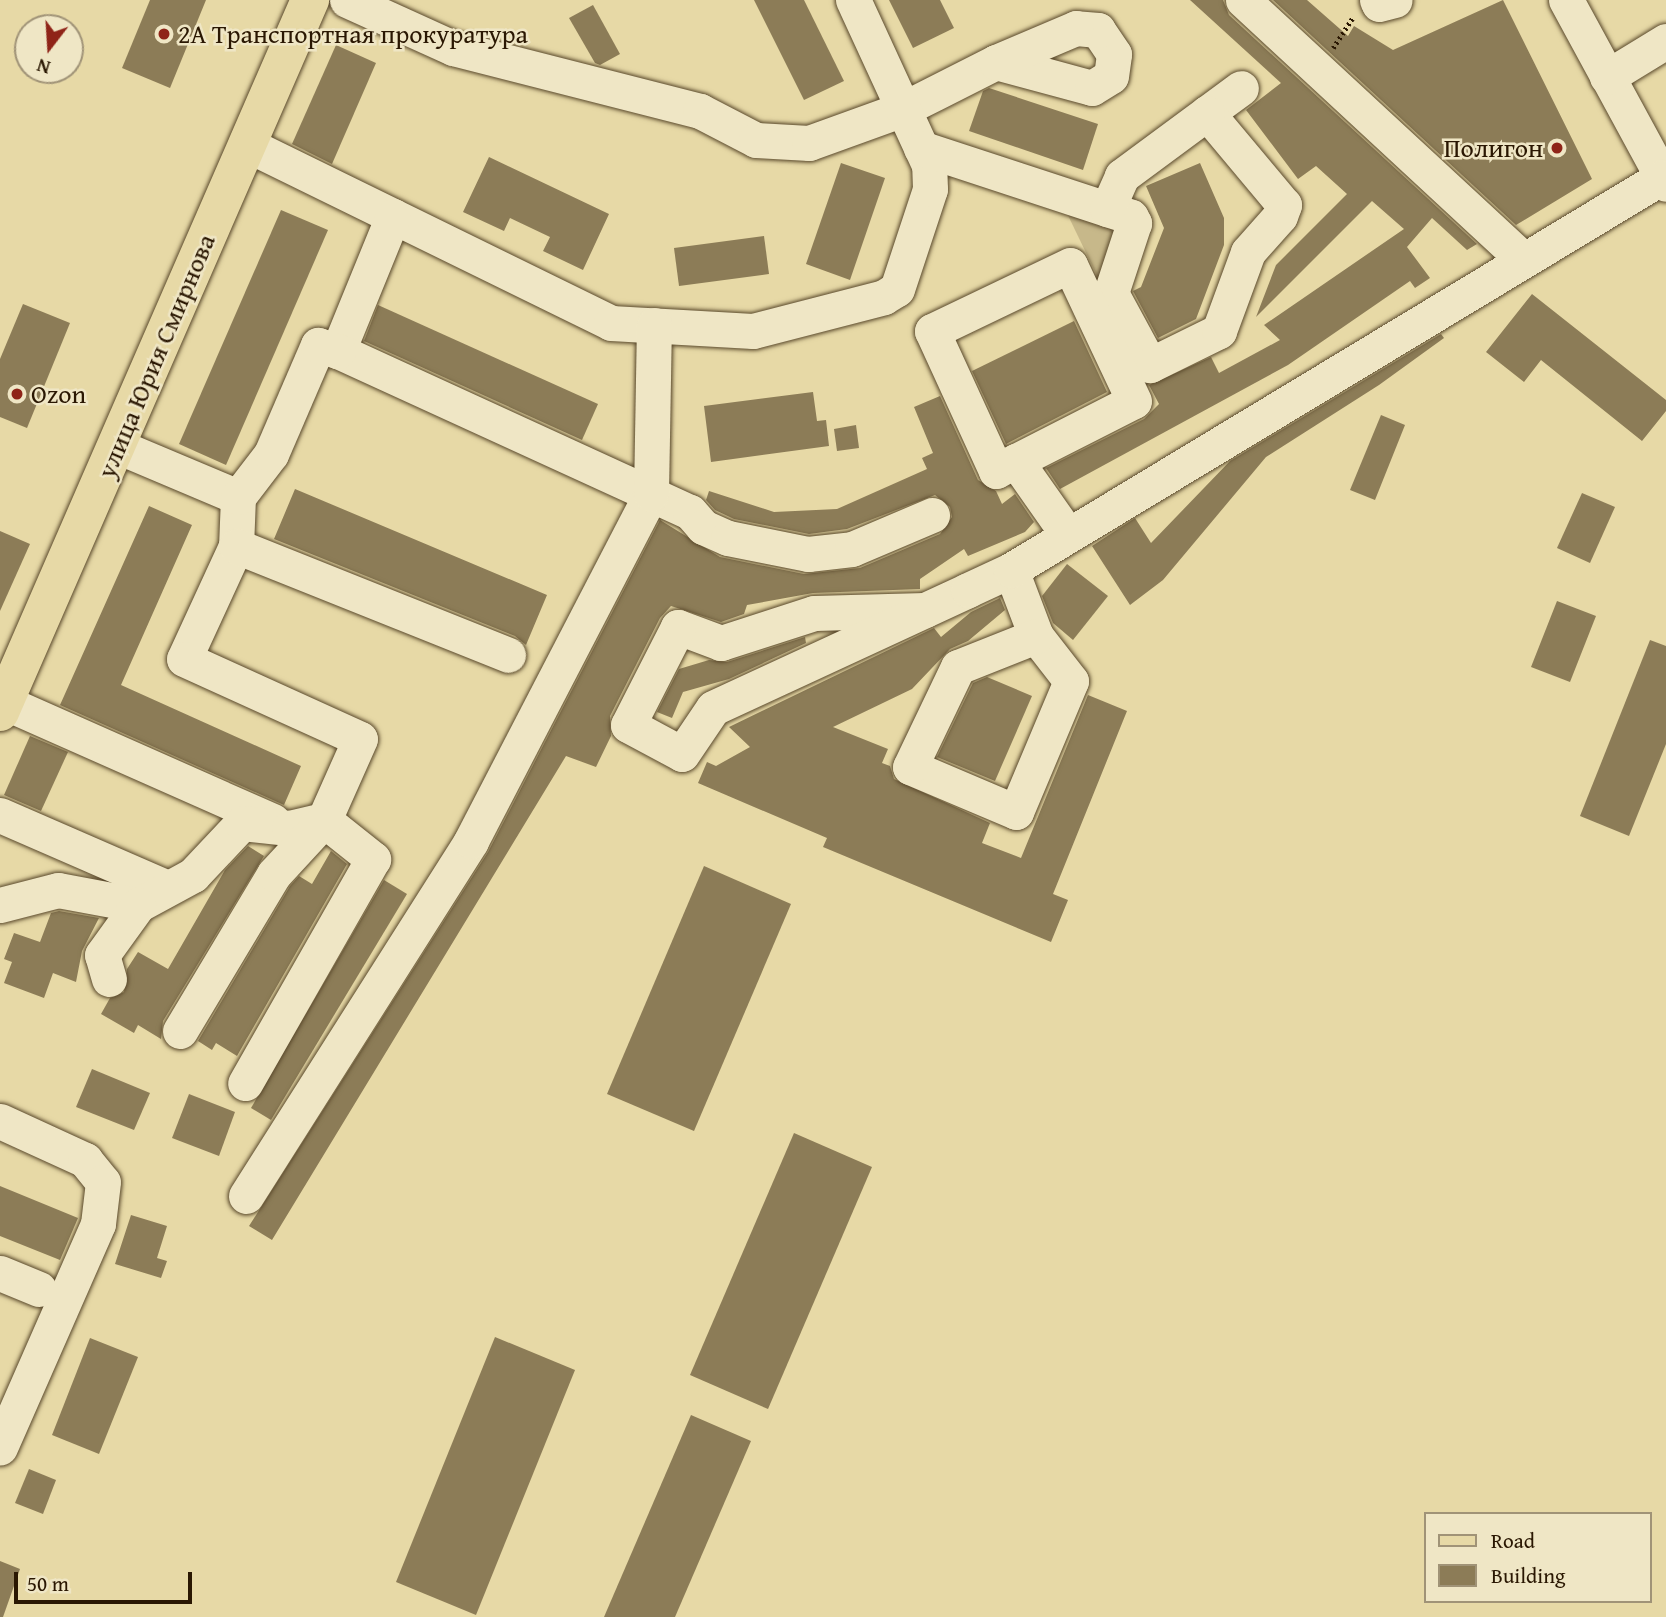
<!DOCTYPE html>
<meta charset="utf-8">
<style>
body{margin:0}
#map{position:relative;width:1666px;height:1617px;overflow:hidden;background:#e7d9a6;font-family:"Gentium Book Plus",serif}
div>[style]{position:absolute}
[style*='--x']{left:calc(var(--x)*1px);top:calc(var(--y)*1px);width:calc(var(--w)*1px);rotate:calc(var(--a)*1deg)}
.green>*{inset:0;background:#c7b88a}
.building>*{inset:0;background:#8c7c57}
.path>*{height:4.5px;margin-top:-2.25px;transform-origin:0;background:repeating-linear-gradient(90deg,#2a1702 0 2px,transparent 0 5.5px)}
.roads{filter:drop-shadow(0 0 2px #59482b) drop-shadow(0 0 2px #59482b)}
.minor>*{height:35px;margin:-17.5px;padding:0 17.5px;transform-origin:17.5px;border-radius:17.5px;background:#efe6c5}
.major>*{height:38px;margin:-19px;padding:0 19px;transform-origin:19px;border-radius:19px;background:#e7d9a6}
.dots>*{width:19px;height:19px;translate:-50% -50%;box-sizing:border-box;border:4px solid #efe6c5;border-radius:50%}
span{translate:-50% -50%;white-space:nowrap;text-align:center;line-height:1.15;-webkit-text-stroke:5px #efe6c5;paint-order:stroke}
.poi-label{font-size:26px;color:#2a1702}
.left{translate:0 -50%;text-align:left}
.right{translate:-100% -50%;text-align:right}
.street-label{font-size:26px;color:#2a1702}
.legend{position:absolute;left:1424px;top:1512px;width:228px;height:91px;box-sizing:border-box;background:#efe6c5;border:2px solid #a09377;margin:0;padding:9px 12px;list-style:none;font-size:21px;color:#2a1702}
.legend li{display:flex;align-items:center;gap:14px;height:35px}
.legend b{width:35px;border:2px solid #a09377}
.north{position:absolute;left:14px;top:14px;width:70px;height:70px;box-sizing:border-box;background:#efe6c5;border:2px solid #a09377;border-radius:50%;rotate:197deg;font-size:19px;font-weight:700;line-height:28px;text-align:center;color:#2a1702}
.north::after{content:'';display:block;margin:auto;width:24px;height:32px;background:#8f2418;clip-path:polygon(50% 0,100% 100%,50% 72%,0 100%)}
.scale{position:absolute;left:14px;top:1572px;width:178px;height:32px;box-sizing:border-box;border:4px solid #2a1702;border-top:0;padding-left:9px;font-size:21px;line-height:24px;white-space:nowrap;color:#2a1702;-webkit-text-stroke:5px #efe6c5;paint-order:stroke}
</style>
<div id="map">
<div class="green">
<div style="clip-path:polygon(1063px 205px,1117px 229px,1103px 288px)"></div>
</div>
<div class="building">
<div style="clip-path:polygon(150px 0,206px 0,170px 88px,122px 68px)"></div>
<div style="clip-path:polygon(754px 0,804px 0,844px 81px,804px 100px)"></div>
<div style="clip-path:polygon(889px 0,940px 0,954px 28px,913px 48px)"></div>
<div style="clip-path:polygon(1190px 0,1223px 0,1229px 15px,1477px 244px,1467px 250px,1432px 218px,1407px 247px,1430px 278px,1415px 288px,1410px 281px,1288px 365px,1060px 489px,1046px 468px,1144px 419px,1159px 404px,1149px 385px,1211px 357px,1219px 373px,1280px 340px,1264px 325px,1404px 229px,1372px 201px,1256px 317px,1276px 265px,1347px 194px,1316px 166px,1298px 179px,1246px 110px,1281px 83px)"></div>
<div style="clip-path:polygon(1273px 0,1307px 0,1348px 36px,1354px 26px,1393px 50px,1503px 0,1592px 179px,1516px 225px)"></div>
<div style="clip-path:polygon(593px 5px,620px 54px,600px 65px,595px 63px,569px 18px)"></div>
<div style="clip-path:polygon(336px 45px,376px 63px,332px 164px,292px 144px)"></div>
<div style="clip-path:polygon(989px 88px,1098px 124px,1083px 170px,969px 131px,983px 91px)"></div>
<div style="clip-path:polygon(489px 157px,609px 214px,583px 270px,543px 251px,550px 237px,510px 218px,504px 231px,463px 212px)"></div>
<div style="clip-path:polygon(841px 163px,885px 178px,850px 280px,806px 264px)"></div>
<div style="clip-path:polygon(1200px 163px,1224px 218px,1224px 245px,1196px 319px,1158px 338px,1133px 291px,1141px 287px,1164px 228px,1146px 186px)"></div>
<div style="clip-path:polygon(281px 210px,328px 230px,226px 465px,179px 444px)"></div>
<div style="clip-path:polygon(764px 236px,769px 274px,679px 286px,674px 248px)"></div>
<div style="clip-path:polygon(1532px 294px,1666px 400px,1666px 411px,1642px 441px,1541px 360px,1524px 382px,1486px 352px)"></div>
<div style="clip-path:polygon(23px 304px,70px 323px,27px 428px,0 417px,0 359px)"></div>
<div style="clip-path:polygon(378px 305px,598px 404px,582px 440px,364px 341px)"></div>
<div style="clip-path:polygon(1074px 321px,1107px 392px,1006px 444px,972px 371px)"></div>
<div style="clip-path:polygon(1441px 334px,1444px 338px,1379px 385px,1266px 457px,1163px 580px,1130px 605px,1092px 546px,1135px 518px,1151px 543px,1230px 461px)"></div>
<div style="clip-path:polygon(813px 392px,817px 421px,826px 420px,829px 446px,711px 462px,704px 406px)"></div>
<div style="clip-path:polygon(940px 396px,978px 480px,996px 491px,1002px 504px,1015px 494px,1034px 522px,1025px 532px,968px 556px,964px 549px,920px 579px,920px 589px,813px 593px,747px 605px,744px 614px,721px 622px,671px 606px,660px 618px,610px 716px,611px 736px,596px 767px,566px 756px,272px 1240px,249px 1226px,488px 852px,660px 520px,720px 557px,804px 574px,860px 568px,940px 534px,952px 517px,950px 507px,935px 495px,847px 529px,809px 534px,734px 519px,715px 510px,706px 500px,709px 491px,774px 512px,837px 509px,927px 469px,922px 458px,933px 453px,914px 407px)"></div>
<div style="clip-path:polygon(1381px 415px,1405px 425px,1375px 500px,1350px 490px)"></div>
<div style="clip-path:polygon(856px 425px,859px 448px,837px 451px,834px 429px)"></div>
<div style="clip-path:polygon(295px 489px,547px 595px,526px 645px,515px 636px,274px 539px)"></div>
<div style="clip-path:polygon(1582px 493px,1615px 507px,1590px 563px,1557px 548px)"></div>
<div style="clip-path:polygon(149px 506px,192px 525px,121px 685px,301px 766px,284px 805px,60px 705px)"></div>
<div style="clip-path:polygon(0 531px,30px 544px,0 611px)"></div>
<div style="clip-path:polygon(1067px 564px,1108px 596px,1073px 640px,1053px 623px,1042px 596px)"></div>
<div style="clip-path:polygon(1000px 598px,1005px 610px,968px 641px,950px 649px,912px 689px,833px 727px,888px 749px,882px 763px,890px 766px,894px 779px,990px 823px,982px 843px,1021px 858px,1088px 695px,1127px 711px,1053px 894px,1068px 900px,1051px 942px,823px 847px,827px 838px,698px 783px,707px 762px,716px 766px,750px 747px,729px 727px,934px 628px,941px 637px,971px 612px)"></div>
<div style="clip-path:polygon(1557px 601px,1596px 616px,1570px 682px,1531px 667px)"></div>
<div style="clip-path:polygon(805px 637px,806px 643px,729px 679px,683px 692px,672px 718px,657px 712px,679px 669px,709px 660px,727px 662px)"></div>
<div style="clip-path:polygon(1650px 640px,1666px 646px,1666px 744px,1629px 836px,1580px 816px)"></div>
<div style="clip-path:polygon(987px 677px,1032px 696px,995px 781px,937px 757px,973px 683px)"></div>
<div style="clip-path:polygon(30px 736px,68px 752px,41px 811px,4px 795px)"></div>
<div style="clip-path:polygon(248px 846px,264px 856px,163px 1021px,161px 1039px,138px 1025px,134px 1033px,101px 1014px,110px 998px,124px 992px,127px 969px,138px 952px,168px 969px,225px 870px)"></div>
<div style="clip-path:polygon(331px 851px,347px 864px,237px 1056px,216px 1043px,212px 1050px,198px 1041px,290px 886px,299px 876px,312px 884px)"></div>
<div style="clip-path:polygon(704px 866px,791px 904px,694px 1131px,607px 1094px)"></div>
<div style="clip-path:polygon(384px 880px,407px 894px,271px 1120px,251px 1108px)"></div>
<div style="clip-path:polygon(59px 911px,99px 918px,82px 951px,76px 982px,53px 973px,44px 998px,4px 983px,12px 962px,4px 959px,14px 933px,40px 942px,51px 913px)"></div>
<div style="clip-path:polygon(92px 1069px,150px 1093px,134px 1130px,76px 1107px)"></div>
<div style="clip-path:polygon(189px 1094px,235px 1112px,219px 1156px,172px 1138px)"></div>
<div style="clip-path:polygon(794px 1133px,872px 1167px,768px 1409px,690px 1375px)"></div>
<div style="clip-path:polygon(0 1186px,78px 1218px,60px 1260px,0 1236px)"></div>
<div style="clip-path:polygon(131px 1215px,167px 1226px,157px 1258px,167px 1261px,161px 1278px,115px 1264px)"></div>
<div style="clip-path:polygon(495px 1337px,575px 1370px,476px 1615px,396px 1582px)"></div>
<div style="clip-path:polygon(90px 1338px,138px 1357px,99px 1454px,52px 1435px)"></div>
<div style="clip-path:polygon(691px 1415px,751px 1441px,675px 1617px,604px 1617px)"></div>
<div style="clip-path:polygon(29px 1469px,56px 1480px,43px 1514px,15px 1503px)"></div>
<div style="clip-path:polygon(0 1561px,20px 1569px,3px 1617px,0 1617px)"></div>
</div>
<div class="path">
<div style="--x:1333;--y:48;--w:37;--a:-57"></div>
</div>
<div class="roads">
<div class="minor">
<div style="--x:347;--y:0;--w:116;--a:24.4"></div>
<div style="--x:453;--y:48;--w:255;--a:14.3"></div>
<div style="--x:700;--y:111;--w:63;--a:27.4"></div>
<div style="--x:756;--y:140;--w:53;--a:3.2"></div>
<div style="--x:809;--y:143;--w:100;--a:-19.9"></div>
<div style="--x:903;--y:109;--w:104;--a:-26.8"></div>
<div style="--x:996;--y:62;--w:99;--a:15.2"></div>
<div style="--x:1092;--y:88;--w:22;--a:-32"></div>
<div style="--x:1111;--y:76;--w:22;--a:-82"></div>
<div style="--x:1114;--y:54;--w:29;--a:-124"></div>
<div style="--x:1098;--y:30;--w:22;--a:-175"></div>
<div style="--x:1076;--y:28;--w:87;--a:157"></div>
<div style="--x:1243;--y:0;--w:380;--a:42.8"></div>
<div style="--x:1377;--y:0;--w:4;--a:63"></div>
<div style="--x:1379;--y:4;--w:16;--a:-14"></div>
<div style="--x:1566;--y:0;--w:209;--a:61.5"></div>
<div style="--x:1607;--y:77;--w:69;--a:-31.4"></div>
<div style="--x:1207;--y:113;--w:42;--a:-36.3"></div>
<div style="--x:248;--y:145;--w:404;--a:26.1"></div>
<div style="--x:611;--y:323;--w:142;--a:3.2"></div>
<div style="--x:753;--y:331;--w:135;--a:-14.5"></div>
<div style="--x:884;--y:297;--w:15;--a:-32"></div>
<div style="--x:897;--y:289;--w:105;--a:-71.7"></div>
<div style="--x:930;--y:189;--w:24;--a:-92"></div>
<div style="--x:929;--y:165;--w:182;--a:-114.7"></div>
<div style="--x:921;--y:148;--w:196;--a:18.2"></div>
<div style="--x:1107;--y:209;--w:25;--a:18"></div>
<div style="--x:1131;--y:217;--w:7;--a:63"></div>
<div style="--x:1134;--y:223;--w:74;--a:108.2"></div>
<div style="--x:1111;--y:293;--w:82;--a:61.6"></div>
<div style="--x:1150;--y:365;--w:77;--a:-26.2"></div>
<div style="--x:1219;--y:331;--w:84;--a:-69.8"></div>
<div style="--x:1248;--y:252;--w:48;--a:-48.4"></div>
<div style="--x:1280;--y:216;--w:12;--a:-70"></div>
<div style="--x:1284;--y:205;--w:120;--a:-129.9"></div>
<div style="--x:1207;--y:113;--w:106;--a:143.5"></div>
<div style="--x:1122;--y:176;--w:36;--a:114"></div>
<div style="--x:393;--y:216;--w:146;--a:112.2"></div>
<div style="--x:338;--y:351;--w:387;--a:24.6"></div>
<div style="--x:690;--y:512;--w:20;--a:49"></div>
<div style="--x:703;--y:527;--w:27;--a:24"></div>
<div style="--x:728;--y:538;--w:82;--a:11.3"></div>
<div style="--x:808;--y:554;--w:44;--a:-6.5"></div>
<div style="--x:852;--y:549;--w:87;--a:-23"></div>
<div style="--x:117;--y:446;--w:131;--a:22.9"></div>
<div style="--x:238;--y:497;--w:49;--a:92.3"></div>
<div style="--x:236;--y:546;--w:124;--a:114.7"></div>
<div style="--x:184;--y:659;--w:193;--a:24.4"></div>
<div style="--x:360;--y:739;--w:89;--a:114"></div>
<div style="--x:324;--y:820;--w:63;--a:38.5"></div>
<div style="--x:373;--y:859;--w:258;--a:119.7"></div>
<div style="--x:1016;--y:461;--w:132;--a:-27"></div>
<div style="--x:1134;--y:401;--w:150;--a:-115.2"></div>
<div style="--x:1070;--y:265;--w:153;--a:154.4"></div>
<div style="--x:932;--y:331;--w:154;--a:65.4"></div>
<div style="--x:996;--y:471;--w:22;--a:-27"></div>
<div style="--x:1016;--y:461;--w:90;--a:54.9"></div>
<div style="--x:238;--y:497;--w:54;--a:-52.5"></div>
<div style="--x:271;--y:454;--w:119;--a:-66.7"></div>
<div style="--x:318;--y:345;--w:21;--a:17"></div>
<div style="--x:236;--y:546;--w:293;--a:21.8"></div>
<div style="--x:1011;--y:570;--w:71;--a:69.3"></div>
<div style="--x:1036;--y:636;--w:57;--a:52.1"></div>
<div style="--x:1071;--y:681;--w:142;--a:112.8"></div>
<div style="--x:1016;--y:812;--w:115;--a:-157"></div>
<div style="--x:910;--y:767;--w:111;--a:-64.4"></div>
<div style="--x:958;--y:667;--w:84;--a:-21.7"></div>
<div style="--x:925;--y:610;--w:111;--a:178.5"></div>
<div style="--x:814;--y:613;--w:98;--a:162.1"></div>
<div style="--x:721;--y:643;--w:46;--a:-159.6"></div>
<div style="--x:678;--y:627;--w:110;--a:117"></div>
<div style="--x:628;--y:725;--w:61;--a:28.2"></div>
<div style="--x:682;--y:754;--w:55;--a:-56"></div>
<div style="--x:713;--y:708;--w:281;--a:-24.8"></div>
<div style="--x:968;--y:590;--w:47;--a:-24.9"></div>
<div style="--x:1011;--y:570;--w:760;--a:-31.12"></div>
<div style="--x:4;--y:702;--w:294;--a:23.9"></div>
<div style="--x:0;--y:815;--w:183;--a:23.5"></div>
<div style="--x:0;--y:905;--w:60;--a:-14.5"></div>
<div style="--x:58;--y:890;--w:81;--a:10.6"></div>
<div style="--x:138;--y:905;--w:63;--a:-28.6"></div>
<div style="--x:193;--y:875;--w:71;--a:-46.7"></div>
<div style="--x:242;--y:823;--w:47;--a:6.1"></div>
<div style="--x:289;--y:828;--w:36;--a:-13"></div>
<div style="--x:109;--y:979;--w:25;--a:-106"></div>
<div style="--x:102;--y:955;--w:62;--a:-54.2"></div>
<div style="--x:180;--y:1031;--w:183;--a:-59.1"></div>
<div style="--x:274;--y:874;--w:74;--a:-47.2"></div>
<div style="--x:0;--y:1121;--w:94;--a:24.6"></div>
<div style="--x:85;--y:1160;--w:28;--a:51"></div>
<div style="--x:103;--y:1182;--w:42;--a:96.8"></div>
<div style="--x:98;--y:1224;--w:244;--a:113.7"></div>
<div style="--x:246;--y:1196;--w:420;--a:-57.6"></div>
<div style="--x:471;--y:841;--w:391;--a:-62.6"></div>
<div style="--x:651;--y:494;--w:169;--a:-89"></div>
<div style="--x:0;--y:1273;--w:42;--a:22.3"></div>
</div>
<div class="major">
<div style="--x:0;--y:712;--w:777;--a:-66.47"></div>
</div>
</div>
<div class="dots">
<div style="left:164px;top:34px;background:#8f2418"></div>
<div style="left:1557px;top:148px;background:#8f2418"></div>
<div style="left:17px;top:394px;background:#8f2418"></div>
</div>
<div class="poi-label">
<span class="left" style="left:178px;top:34px">2А Транспортная прокуратура</span>
<span class="right" style="left:1543px;top:148px">Полигон</span>
<span class="left" style="left:31px;top:394px">Ozon</span>
</div>
<div class="street-label">
<span style="left:156px;top:356px;rotate:-67deg">улица Юрия Смирнова</span>
</div>
<ul class="legend">
<li><b style="height:9px;background:#e7d9a6"></b>Road</li>
<li><b style="height:19px;background:#8c7c57"></b>Building</li>
</ul>
<div class="north">N</div>
<div class="scale">50 m</div>
</div>
